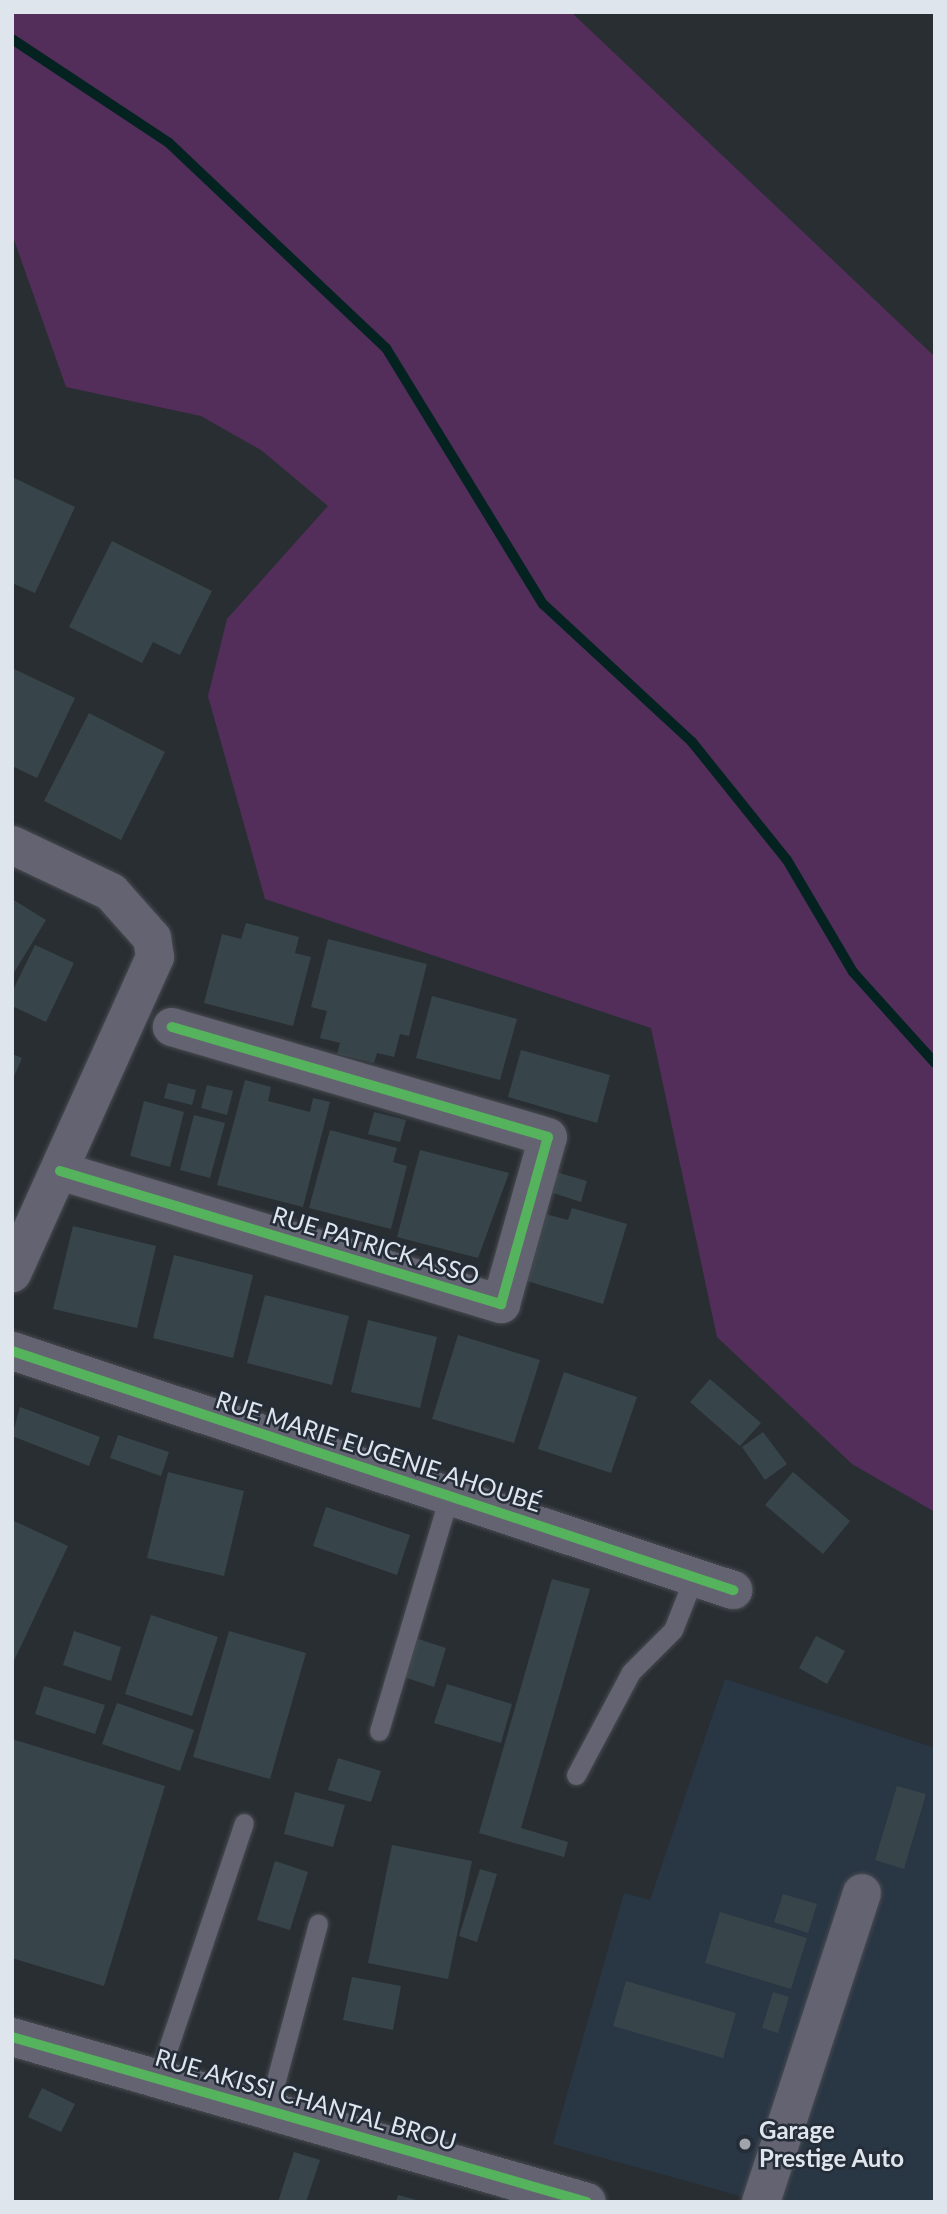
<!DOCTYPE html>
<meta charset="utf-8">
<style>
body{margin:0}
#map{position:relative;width:947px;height:2214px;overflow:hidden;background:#292e33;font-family:Lato,sans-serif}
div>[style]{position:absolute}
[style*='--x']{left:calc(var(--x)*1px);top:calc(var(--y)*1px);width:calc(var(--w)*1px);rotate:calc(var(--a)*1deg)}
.built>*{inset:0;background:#293644}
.green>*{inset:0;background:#542e5b}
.stream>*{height:10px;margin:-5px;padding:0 5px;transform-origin:5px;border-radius:5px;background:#042320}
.building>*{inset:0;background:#37454a}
.roads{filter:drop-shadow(0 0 2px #474b50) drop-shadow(0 0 2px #474b50)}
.lane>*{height:19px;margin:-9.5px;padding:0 9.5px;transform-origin:9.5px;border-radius:9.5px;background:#646371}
.street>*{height:38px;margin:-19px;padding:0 19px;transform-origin:19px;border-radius:19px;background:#646371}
.cycleway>*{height:10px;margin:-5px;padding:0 5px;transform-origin:5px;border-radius:5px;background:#56b35d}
.dots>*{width:19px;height:19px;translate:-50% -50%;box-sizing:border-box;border:4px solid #242d38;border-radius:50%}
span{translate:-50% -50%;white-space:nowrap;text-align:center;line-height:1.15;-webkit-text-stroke:5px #242d38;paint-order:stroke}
.street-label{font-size:24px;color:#dfe5ec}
.poi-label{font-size:24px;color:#dfe5ec;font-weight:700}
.left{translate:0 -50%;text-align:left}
.frame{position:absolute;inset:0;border:14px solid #dfe5ec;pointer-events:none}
</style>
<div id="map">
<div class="built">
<div style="clip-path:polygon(725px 1679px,935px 1748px,935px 2202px,762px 2202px,553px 2144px,624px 1893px,650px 1900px)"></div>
</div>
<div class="green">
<div style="clip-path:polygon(12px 12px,571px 12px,935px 357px,935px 1512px,852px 1464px,717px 1337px,651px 1028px,265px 899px,208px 696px,227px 619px,328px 506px,261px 450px,201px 416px,66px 387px,12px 234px)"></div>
</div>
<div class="stream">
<div style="--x:12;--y:39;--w:188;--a:33.5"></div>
<div style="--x:169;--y:143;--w:299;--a:43.4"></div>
<div style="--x:386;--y:348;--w:300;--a:58.5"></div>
<div style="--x:543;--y:604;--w:203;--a:42.8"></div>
<div style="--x:692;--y:742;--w:151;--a:51.2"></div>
<div style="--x:787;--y:860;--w:130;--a:59.5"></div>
<div style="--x:853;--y:972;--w:122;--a:48"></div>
</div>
<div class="building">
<div style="clip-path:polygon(12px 477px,75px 507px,35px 593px,12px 583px)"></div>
<div style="clip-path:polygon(112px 541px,212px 591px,180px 655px,153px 642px,142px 663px,69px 627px)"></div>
<div style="clip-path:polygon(12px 668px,75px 698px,37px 778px,12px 766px)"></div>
<div style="clip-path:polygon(89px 713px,165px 752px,121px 840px,44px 801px)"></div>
<div style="clip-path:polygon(12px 899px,46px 920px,12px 976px)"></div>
<div style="clip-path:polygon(246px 923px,299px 937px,295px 953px,311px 957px,293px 1026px,204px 1003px,222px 934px,241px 939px)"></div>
<div style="clip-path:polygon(328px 939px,427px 964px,409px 1036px,400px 1034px,394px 1057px,377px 1053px,374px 1063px,337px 1054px,340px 1043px,320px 1038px,327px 1011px,311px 1007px)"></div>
<div style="clip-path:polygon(35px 945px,74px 963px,46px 1022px,12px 1006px,12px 992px)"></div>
<div style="clip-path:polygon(432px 996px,517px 1019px,500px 1080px,416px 1058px)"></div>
<div style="clip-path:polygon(521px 1050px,610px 1075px,597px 1123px,508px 1097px)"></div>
<div style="clip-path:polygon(12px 1054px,22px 1058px,12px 1081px)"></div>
<div style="clip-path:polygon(245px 1080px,271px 1087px,268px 1101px,310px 1112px,313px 1098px,330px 1102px,303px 1207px,217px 1185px)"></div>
<div style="clip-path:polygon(168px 1083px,196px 1090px,192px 1105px,164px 1098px)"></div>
<div style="clip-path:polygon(207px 1085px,233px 1091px,227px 1115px,201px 1108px)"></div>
<div style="clip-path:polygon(144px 1101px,184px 1112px,170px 1167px,130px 1156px)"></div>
<div style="clip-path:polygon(374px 1112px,406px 1120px,400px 1142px,368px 1134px)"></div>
<div style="clip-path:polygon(194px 1115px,225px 1123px,210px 1178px,180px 1170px)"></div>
<div style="clip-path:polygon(330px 1130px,397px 1148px,393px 1162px,407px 1166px,391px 1229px,309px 1208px)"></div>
<div style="clip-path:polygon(420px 1150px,509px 1173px,478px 1258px,397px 1237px)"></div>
<div style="clip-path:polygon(556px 1172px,587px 1181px,581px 1202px,550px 1192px)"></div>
<div style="clip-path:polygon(572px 1208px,627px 1224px,603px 1304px,517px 1278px,538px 1212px,568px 1220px)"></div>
<div style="clip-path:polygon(73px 1226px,156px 1246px,137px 1328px,53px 1309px)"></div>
<div style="clip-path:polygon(174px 1255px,253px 1275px,233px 1358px,153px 1338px)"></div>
<div style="clip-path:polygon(265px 1295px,349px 1316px,332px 1385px,247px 1363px)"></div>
<div style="clip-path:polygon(368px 1320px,437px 1337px,420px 1408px,351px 1392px)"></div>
<div style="clip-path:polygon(458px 1335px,540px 1360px,514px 1443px,432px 1419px)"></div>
<div style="clip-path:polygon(564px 1372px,637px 1397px,611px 1473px,538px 1449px)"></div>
<div style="clip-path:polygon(710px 1379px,761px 1423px,740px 1446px,690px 1402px)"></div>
<div style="clip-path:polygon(20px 1407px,100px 1437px,89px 1466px,12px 1436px)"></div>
<div style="clip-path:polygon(763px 1432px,787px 1464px,765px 1480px,742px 1447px)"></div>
<div style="clip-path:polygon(118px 1435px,169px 1452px,161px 1476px,110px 1458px)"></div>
<div style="clip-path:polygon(168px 1472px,244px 1491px,224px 1576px,147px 1558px)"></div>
<div style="clip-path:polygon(793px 1472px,850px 1521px,823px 1554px,765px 1505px)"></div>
<div style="clip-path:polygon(326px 1507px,410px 1535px,397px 1575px,313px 1546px)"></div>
<div style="clip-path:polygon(12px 1520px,68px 1546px,12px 1665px)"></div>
<div style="clip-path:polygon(552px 1579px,590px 1589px,521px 1828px,568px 1842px,564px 1857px,479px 1833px)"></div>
<div style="clip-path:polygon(151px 1615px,218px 1637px,192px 1716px,125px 1694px)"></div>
<div style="clip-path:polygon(74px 1631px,121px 1647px,111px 1681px,63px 1665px)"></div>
<div style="clip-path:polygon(229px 1631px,306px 1653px,270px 1779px,193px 1757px)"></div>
<div style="clip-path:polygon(816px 1636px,845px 1651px,827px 1684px,799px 1668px)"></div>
<div style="clip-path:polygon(415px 1638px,446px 1648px,434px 1687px,404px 1677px)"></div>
<div style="clip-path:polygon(447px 1684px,512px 1704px,501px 1743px,434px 1723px)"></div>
<div style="clip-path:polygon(44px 1686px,105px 1705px,95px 1734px,35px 1714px)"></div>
<div style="clip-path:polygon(117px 1703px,194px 1730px,180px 1771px,102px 1744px)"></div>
<div style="clip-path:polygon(12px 1739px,165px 1786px,104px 1986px,12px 1958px)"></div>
<div style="clip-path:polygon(338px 1758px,381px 1771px,371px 1802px,328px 1790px)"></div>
<div style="clip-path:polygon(897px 1786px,926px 1794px,904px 1869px,875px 1860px)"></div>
<div style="clip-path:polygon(295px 1792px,345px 1805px,333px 1847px,284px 1834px)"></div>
<div style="clip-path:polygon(392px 1845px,472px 1861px,448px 1979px,368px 1963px)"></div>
<div style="clip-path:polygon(275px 1861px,308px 1872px,290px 1930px,257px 1920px)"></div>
<div style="clip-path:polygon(480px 1869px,497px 1874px,477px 1942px,459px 1936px)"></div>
<div style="clip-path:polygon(783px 1894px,817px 1904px,808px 1933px,774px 1922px)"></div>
<div style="clip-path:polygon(720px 1912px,807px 1938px,791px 1989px,705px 1963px)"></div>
<div style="clip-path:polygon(352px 1977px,401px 1986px,393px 2030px,343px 2020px)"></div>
<div style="clip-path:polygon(626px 1981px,736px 2013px,723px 2058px,613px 2026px)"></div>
<div style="clip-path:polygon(773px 1992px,789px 1997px,778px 2033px,762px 2028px)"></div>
<div style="clip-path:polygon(42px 2088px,75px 2104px,61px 2132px,28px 2117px)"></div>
<div style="clip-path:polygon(294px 2152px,320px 2160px,306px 2202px,278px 2202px)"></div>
<div style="clip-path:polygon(398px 2195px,420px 2201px,420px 2202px,396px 2202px)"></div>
</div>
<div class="roads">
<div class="lane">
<div style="--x:379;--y:1731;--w:245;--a:-73.4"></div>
<div style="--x:576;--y:1775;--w:117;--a:-61.9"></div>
<div style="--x:631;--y:1672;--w:59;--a:-45"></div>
<div style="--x:673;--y:1630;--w:57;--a:-68.4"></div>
<div style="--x:158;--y:2078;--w:269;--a:-71.4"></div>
<div style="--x:268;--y:2110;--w:193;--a:-75"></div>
</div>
<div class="street">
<div style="--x:12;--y:845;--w:110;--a:25.4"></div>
<div style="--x:111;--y:892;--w:62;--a:48.3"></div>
<div style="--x:152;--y:938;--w:19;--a:81"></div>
<div style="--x:155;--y:957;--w:347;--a:114.3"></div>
<div style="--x:60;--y:1171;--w:461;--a:16.8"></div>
<div style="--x:501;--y:1304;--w:173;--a:-74.3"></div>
<div style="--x:548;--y:1137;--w:392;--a:-163.7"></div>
<div style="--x:12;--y:1351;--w:760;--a:18.34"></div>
<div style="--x:12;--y:2037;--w:598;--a:16.01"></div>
<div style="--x:761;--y:2202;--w:325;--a:-71.9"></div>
</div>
</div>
<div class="cycleway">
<div style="--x:60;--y:1171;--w:461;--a:16.8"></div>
<div style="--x:501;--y:1304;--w:173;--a:-74.3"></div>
<div style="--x:548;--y:1137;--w:392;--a:-163.7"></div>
<div style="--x:12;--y:1351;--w:760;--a:18.34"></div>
<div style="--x:12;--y:2037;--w:598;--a:16.01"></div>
</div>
<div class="dots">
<div style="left:745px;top:2144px;background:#9fa5ab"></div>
</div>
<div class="street-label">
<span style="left:376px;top:1245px;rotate:17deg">RUE PATRICK ASSO</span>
<span style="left:379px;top:1451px;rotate:18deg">RUE MARIE EUGENIE AHOUBÉ</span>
<span style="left:306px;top:2099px;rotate:16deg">RUE AKISSI CHANTAL BROU</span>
</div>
<div class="poi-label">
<span class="left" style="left:759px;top:2144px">Garage<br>Prestige Auto</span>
</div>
<div class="frame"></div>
</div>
